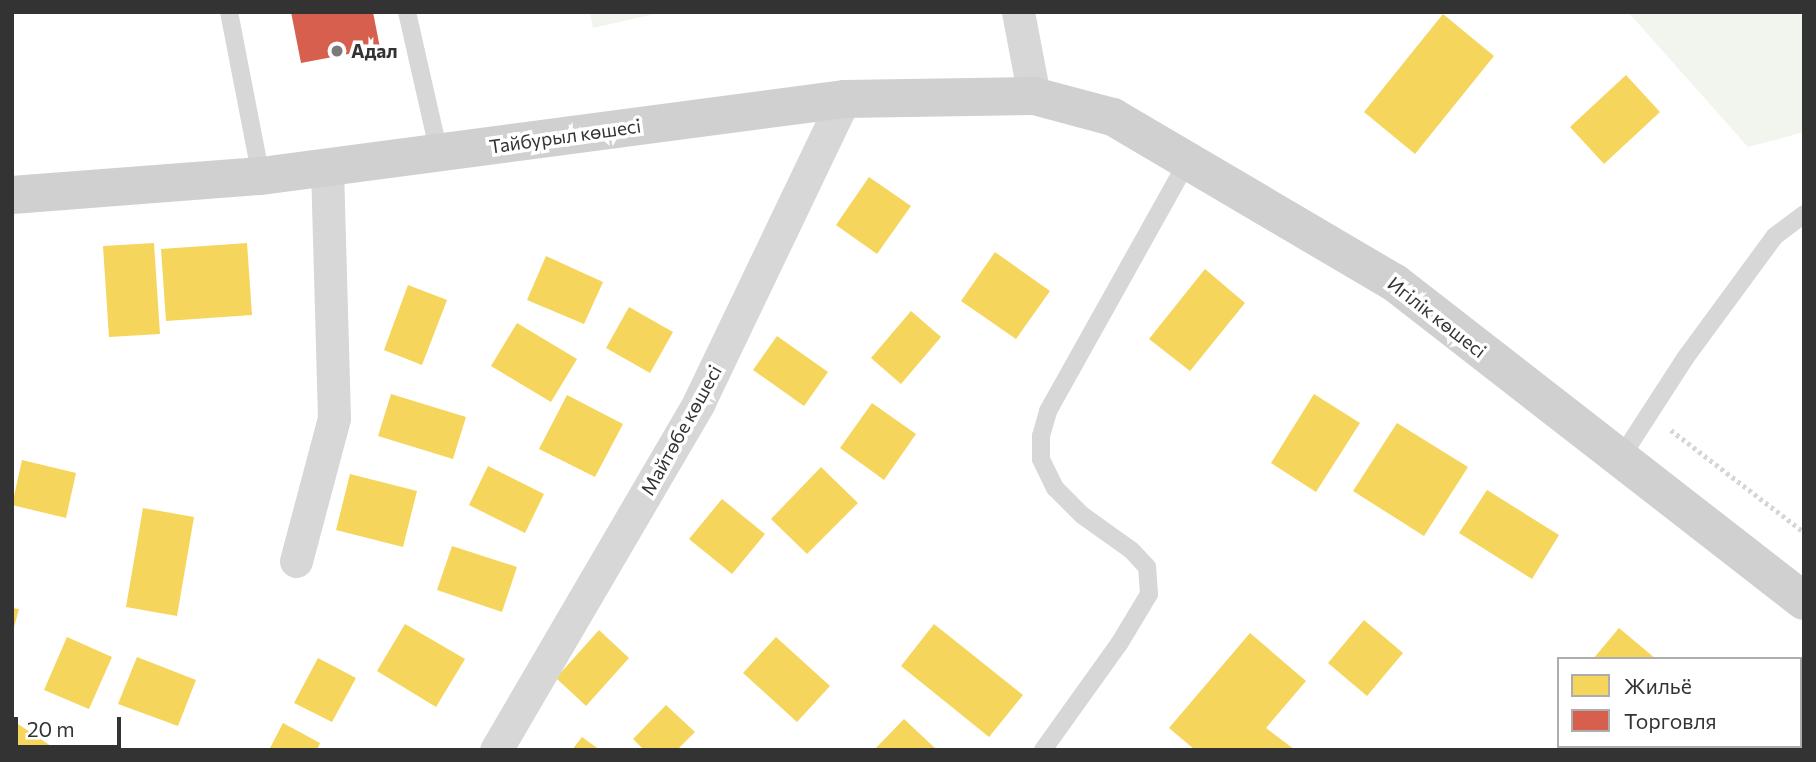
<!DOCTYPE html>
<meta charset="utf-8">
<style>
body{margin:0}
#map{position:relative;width:1816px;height:762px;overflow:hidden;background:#fff;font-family:Commissioner,sans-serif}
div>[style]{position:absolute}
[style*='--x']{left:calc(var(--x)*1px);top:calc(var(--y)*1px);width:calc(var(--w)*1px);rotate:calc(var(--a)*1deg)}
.green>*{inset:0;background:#f1f5ed}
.homes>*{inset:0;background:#f6d55c}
.shops>*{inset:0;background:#d6604d}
.path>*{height:4.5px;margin-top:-2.25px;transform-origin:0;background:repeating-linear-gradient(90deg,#d6d6d6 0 3.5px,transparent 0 7px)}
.service>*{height:18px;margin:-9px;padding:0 9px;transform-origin:9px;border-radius:9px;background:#d7d7d7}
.minor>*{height:33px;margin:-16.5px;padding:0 16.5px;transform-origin:16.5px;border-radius:16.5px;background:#d7d7d7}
.secondary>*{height:38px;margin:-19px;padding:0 19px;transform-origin:19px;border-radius:19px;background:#d0d0d0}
.dots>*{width:19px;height:19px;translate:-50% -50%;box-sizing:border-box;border:4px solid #fff;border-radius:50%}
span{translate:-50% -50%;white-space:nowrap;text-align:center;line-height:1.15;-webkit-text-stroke:7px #fff;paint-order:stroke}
.poi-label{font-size:19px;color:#333;font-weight:700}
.left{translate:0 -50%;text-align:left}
.street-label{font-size:19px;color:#333}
.frame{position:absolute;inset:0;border:14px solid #333;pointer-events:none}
.legend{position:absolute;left:1557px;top:657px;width:245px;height:91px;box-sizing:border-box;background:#fff;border:2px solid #adadad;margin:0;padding:9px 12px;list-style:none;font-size:21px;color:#333}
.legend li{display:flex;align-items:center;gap:14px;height:35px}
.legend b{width:35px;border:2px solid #adadad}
.scale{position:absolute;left:14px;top:717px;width:107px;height:32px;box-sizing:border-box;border:4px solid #333;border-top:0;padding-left:9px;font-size:21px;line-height:24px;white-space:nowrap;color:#333;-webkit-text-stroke:5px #fff;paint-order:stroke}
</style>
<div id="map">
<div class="green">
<div style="clip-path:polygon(590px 12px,663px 12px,593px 28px)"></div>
<div style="clip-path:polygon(1628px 12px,1804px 12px,1804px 132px,1748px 147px)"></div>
</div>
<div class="homes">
<div style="clip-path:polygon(1443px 14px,1494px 56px,1415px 154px,1364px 112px)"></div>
<div style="clip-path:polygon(1626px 75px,1660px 112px,1604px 164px,1570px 127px)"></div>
<div style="clip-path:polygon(869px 177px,911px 206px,877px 254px,836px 225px)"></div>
<div style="clip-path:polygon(154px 243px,160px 334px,109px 337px,103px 246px)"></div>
<div style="clip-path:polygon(247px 243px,252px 315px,166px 321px,161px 249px)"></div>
<div style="clip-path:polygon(995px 252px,1050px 291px,1016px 339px,961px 301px)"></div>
<div style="clip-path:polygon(546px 256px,603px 282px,584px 324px,527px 300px)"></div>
<div style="clip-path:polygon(1205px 269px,1245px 303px,1190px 371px,1149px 339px)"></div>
<div style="clip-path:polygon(408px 285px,447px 300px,422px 365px,384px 350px)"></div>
<div style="clip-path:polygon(629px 307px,673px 332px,650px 373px,606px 348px)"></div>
<div style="clip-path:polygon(911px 311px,941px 337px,901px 384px,871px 358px)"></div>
<div style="clip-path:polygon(517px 323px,577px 359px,551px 402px,491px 366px)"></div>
<div style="clip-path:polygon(777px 336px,828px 372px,804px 406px,753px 370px)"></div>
<div style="clip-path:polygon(391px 394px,466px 417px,453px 459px,378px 436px)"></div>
<div style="clip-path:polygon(1314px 394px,1360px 423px,1316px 492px,1271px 463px)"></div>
<div style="clip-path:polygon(567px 395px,623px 424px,595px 477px,539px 449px)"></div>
<div style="clip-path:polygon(872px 403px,916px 434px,884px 480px,840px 448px)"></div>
<div style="clip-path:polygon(1397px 423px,1468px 467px,1424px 536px,1353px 491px)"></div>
<div style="clip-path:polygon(22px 460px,76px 473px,66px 518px,12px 505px)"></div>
<div style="clip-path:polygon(488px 466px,544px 494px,525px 533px,469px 505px)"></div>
<div style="clip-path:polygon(821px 467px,858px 503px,807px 554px,771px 519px)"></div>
<div style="clip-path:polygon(350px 474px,417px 491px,403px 547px,336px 530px)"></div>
<div style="clip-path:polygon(1487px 490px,1559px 535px,1532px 579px,1459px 533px)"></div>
<div style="clip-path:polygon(722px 499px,765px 534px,732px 574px,689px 539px)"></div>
<div style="clip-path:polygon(143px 508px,194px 517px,177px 616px,126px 607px)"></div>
<div style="clip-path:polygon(452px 546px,517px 567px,502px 612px,437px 590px)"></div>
<div style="clip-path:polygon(12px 608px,19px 609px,13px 631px,12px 631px)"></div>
<div style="clip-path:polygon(1364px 620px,1403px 653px,1367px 696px,1328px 663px)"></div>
<div style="clip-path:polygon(405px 624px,465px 659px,436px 707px,377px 671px)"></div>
<div style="clip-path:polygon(934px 624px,1023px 695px,989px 737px,901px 666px)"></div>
<div style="clip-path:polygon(1619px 628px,1656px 659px,1593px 659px)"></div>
<div style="clip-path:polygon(599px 630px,629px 658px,586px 706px,556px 678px)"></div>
<div style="clip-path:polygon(1250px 633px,1306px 681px,1266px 728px,1295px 750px,1195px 750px,1169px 728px)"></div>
<div style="clip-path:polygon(67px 637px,112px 657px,89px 709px,44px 690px)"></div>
<div style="clip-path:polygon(776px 637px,830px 686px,797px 722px,743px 673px)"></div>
<div style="clip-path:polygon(137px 657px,196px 680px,178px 726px,118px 704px)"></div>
<div style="clip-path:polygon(318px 658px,356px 678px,332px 722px,294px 703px)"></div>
<div style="clip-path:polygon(666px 705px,695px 732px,677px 750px,644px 750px,633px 739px)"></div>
<div style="clip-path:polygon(904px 719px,937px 750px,874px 750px)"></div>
<div style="clip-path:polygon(15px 722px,57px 750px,12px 750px)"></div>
<div style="clip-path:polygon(283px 723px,320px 743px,317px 750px,269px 750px)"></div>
<div style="clip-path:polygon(582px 737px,600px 750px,572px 750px)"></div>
</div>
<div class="shops">
<div style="clip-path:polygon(291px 12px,373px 12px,380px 48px,301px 63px)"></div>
</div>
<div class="path">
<div style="--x:1671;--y:430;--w:168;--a:37.5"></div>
</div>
<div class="service">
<div style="--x:229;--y:12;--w:167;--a:79"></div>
<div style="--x:407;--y:12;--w:145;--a:77.2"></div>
<div style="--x:1620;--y:459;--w:121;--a:-57.1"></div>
<div style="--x:1686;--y:357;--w:150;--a:-53.7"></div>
<div style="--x:1775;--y:236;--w:36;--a:-37"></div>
<div style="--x:1043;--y:750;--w:130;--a:-54.4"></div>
<div style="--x:1119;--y:644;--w:58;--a:-59"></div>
<div style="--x:1149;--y:594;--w:27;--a:-94"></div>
<div style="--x:1147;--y:567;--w:23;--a:-133"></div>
<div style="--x:1131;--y:550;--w:60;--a:-144.5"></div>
<div style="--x:1082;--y:515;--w:38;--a:-135"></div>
<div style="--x:1055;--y:488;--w:32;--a:-116"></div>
<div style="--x:1041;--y:459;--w:23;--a:-90"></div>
<div style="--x:1041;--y:436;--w:26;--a:-74"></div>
<div style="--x:1048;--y:411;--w:289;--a:-60.8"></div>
</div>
<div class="minor">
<div style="--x:1018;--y:12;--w:86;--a:79.2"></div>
<div style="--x:296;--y:561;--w:148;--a:-75.1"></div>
<div style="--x:334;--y:418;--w:252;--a:-91.6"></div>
<div style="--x:496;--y:750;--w:403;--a:-59.7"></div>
<div style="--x:699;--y:402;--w:336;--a:-64.4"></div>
</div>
<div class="secondary">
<div style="--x:12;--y:195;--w:250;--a:-4.4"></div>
<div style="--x:261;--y:176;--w:588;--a:-7.52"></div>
<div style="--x:844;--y:99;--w:190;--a:-0.9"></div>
<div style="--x:1034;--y:96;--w:82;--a:14.9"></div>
<div style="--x:1113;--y:117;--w:327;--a:30.5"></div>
<div style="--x:1395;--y:283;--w:518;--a:37.87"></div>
</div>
<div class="dots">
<div style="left:337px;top:51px;background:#7a7a7a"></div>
</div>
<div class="poi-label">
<span class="left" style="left:351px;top:51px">Адал</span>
</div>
<div class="street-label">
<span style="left:565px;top:136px;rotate:-8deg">Тайбурыл көшесі</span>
<span style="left:1437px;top:317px;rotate:38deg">Игілік көшесі</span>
<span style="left:681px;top:430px;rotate:-61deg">Майтөбе көшесі</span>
</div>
<div class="frame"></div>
<ul class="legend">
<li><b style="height:19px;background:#f6d55c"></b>Жильё</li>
<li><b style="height:19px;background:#d6604d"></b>Торговля</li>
</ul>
<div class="scale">20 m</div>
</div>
